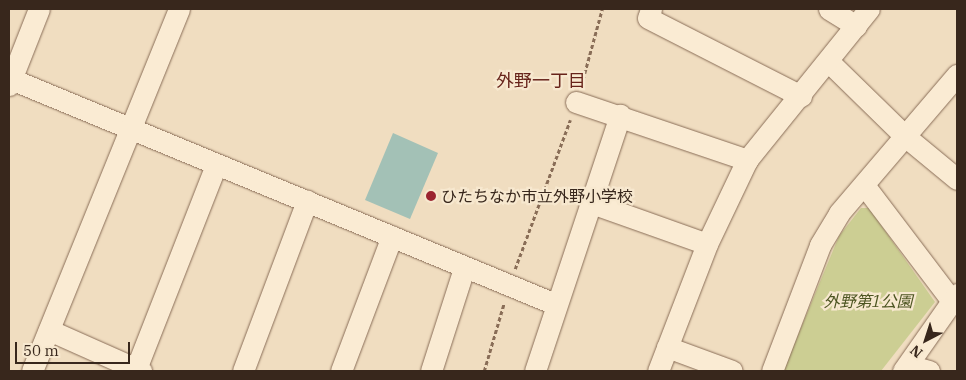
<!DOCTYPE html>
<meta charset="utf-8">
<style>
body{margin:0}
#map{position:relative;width:966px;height:380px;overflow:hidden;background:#f0ddc0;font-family:"IBM Plex Serif","Noto Sans JP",serif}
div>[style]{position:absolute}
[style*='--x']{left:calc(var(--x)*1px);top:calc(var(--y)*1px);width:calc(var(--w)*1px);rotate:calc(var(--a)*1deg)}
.green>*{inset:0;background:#ccce93}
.water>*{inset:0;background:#a3c1b6}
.path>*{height:2.5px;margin-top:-1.25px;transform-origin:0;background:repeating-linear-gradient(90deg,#896d57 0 4px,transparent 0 6.5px)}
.roads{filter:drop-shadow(0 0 1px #896d57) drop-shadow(0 0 1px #896d57)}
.minor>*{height:21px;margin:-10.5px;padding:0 10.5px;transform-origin:10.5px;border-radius:10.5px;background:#faebd3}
.dots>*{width:14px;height:14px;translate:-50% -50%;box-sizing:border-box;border:2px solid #f7e8cf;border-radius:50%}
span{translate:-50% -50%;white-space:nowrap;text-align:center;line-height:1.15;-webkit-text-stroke:4.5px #f7e8cf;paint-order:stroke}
.poi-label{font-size:16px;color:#38271c}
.left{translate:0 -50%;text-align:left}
.park-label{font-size:16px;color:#4d5522;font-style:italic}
.neighbourhood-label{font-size:18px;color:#67231a}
.frame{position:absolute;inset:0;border:10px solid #38271c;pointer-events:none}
.north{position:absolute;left:901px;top:315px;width:50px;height:50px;-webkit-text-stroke:4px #f7e8cf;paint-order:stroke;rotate:220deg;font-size:14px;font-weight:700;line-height:20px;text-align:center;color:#38271c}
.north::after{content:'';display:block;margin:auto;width:18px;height:22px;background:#38271c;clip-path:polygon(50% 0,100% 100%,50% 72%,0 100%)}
.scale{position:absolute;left:15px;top:342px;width:115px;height:22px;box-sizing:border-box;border:2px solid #38271c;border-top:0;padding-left:6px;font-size:15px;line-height:18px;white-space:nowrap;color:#38271c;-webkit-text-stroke:4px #f7e8cf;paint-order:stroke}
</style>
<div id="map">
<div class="green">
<div style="clip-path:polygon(861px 208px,869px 208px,935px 302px,881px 371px,783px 371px,839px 236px)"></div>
</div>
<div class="water">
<div style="clip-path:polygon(393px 133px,438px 153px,410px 219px,365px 200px)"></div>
</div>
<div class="path">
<div style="--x:581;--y:86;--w:80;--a:-74.7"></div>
<div style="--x:515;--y:269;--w:159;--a:-69.7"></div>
<div style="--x:484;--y:371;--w:71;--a:-73.6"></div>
</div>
<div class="roads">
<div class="minor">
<div style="--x:651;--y:9;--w:9;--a:108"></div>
<div style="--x:648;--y:18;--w:172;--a:27"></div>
<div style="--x:829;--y:9;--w:32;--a:32"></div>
<div style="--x:828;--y:61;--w:109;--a:44.3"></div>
<div style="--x:906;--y:137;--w:66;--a:39.5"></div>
<div style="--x:11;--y:79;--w:589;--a:22.47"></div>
<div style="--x:9;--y:85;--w:82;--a:-68.5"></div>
<div style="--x:576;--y:102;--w:181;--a:18.7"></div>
<div style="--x:864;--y:185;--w:146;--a:52.8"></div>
<div style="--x:589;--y:202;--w:125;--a:19.6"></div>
<div style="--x:49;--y:330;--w:101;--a:24"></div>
<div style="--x:667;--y:347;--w:69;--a:20.3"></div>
<div style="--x:908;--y:365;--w:22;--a:16"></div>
<div style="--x:136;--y:369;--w:219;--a:-68.6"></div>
<div style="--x:32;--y:371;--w:391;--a:-67.9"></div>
<div style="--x:243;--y:371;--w:182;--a:-69.4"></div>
<div style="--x:341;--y:371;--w:144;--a:-69.3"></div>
<div style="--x:431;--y:371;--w:108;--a:-72.2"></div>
<div style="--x:535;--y:371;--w:270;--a:-71.6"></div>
<div style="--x:658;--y:371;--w:136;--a:-68.9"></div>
<div style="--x:707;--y:244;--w:93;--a:-64.5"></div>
<div style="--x:747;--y:160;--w:194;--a:-51.1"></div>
<div style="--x:772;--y:371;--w:135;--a:-69.1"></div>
<div style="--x:820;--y:245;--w:37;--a:-59"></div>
<div style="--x:839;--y:213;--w:182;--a:-49.5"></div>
<div style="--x:903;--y:371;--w:94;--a:-55"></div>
</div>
</div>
<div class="dots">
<div style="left:431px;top:196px;background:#9b2430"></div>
</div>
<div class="poi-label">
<span class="left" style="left:441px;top:196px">ひたちなか市立外野小学校</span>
</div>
<div class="park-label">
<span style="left:868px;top:301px">外野第1公園</span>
</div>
<div class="neighbourhood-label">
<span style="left:541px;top:81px">外野一丁目</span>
</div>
<div class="frame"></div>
<div class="north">N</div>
<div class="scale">50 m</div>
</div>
